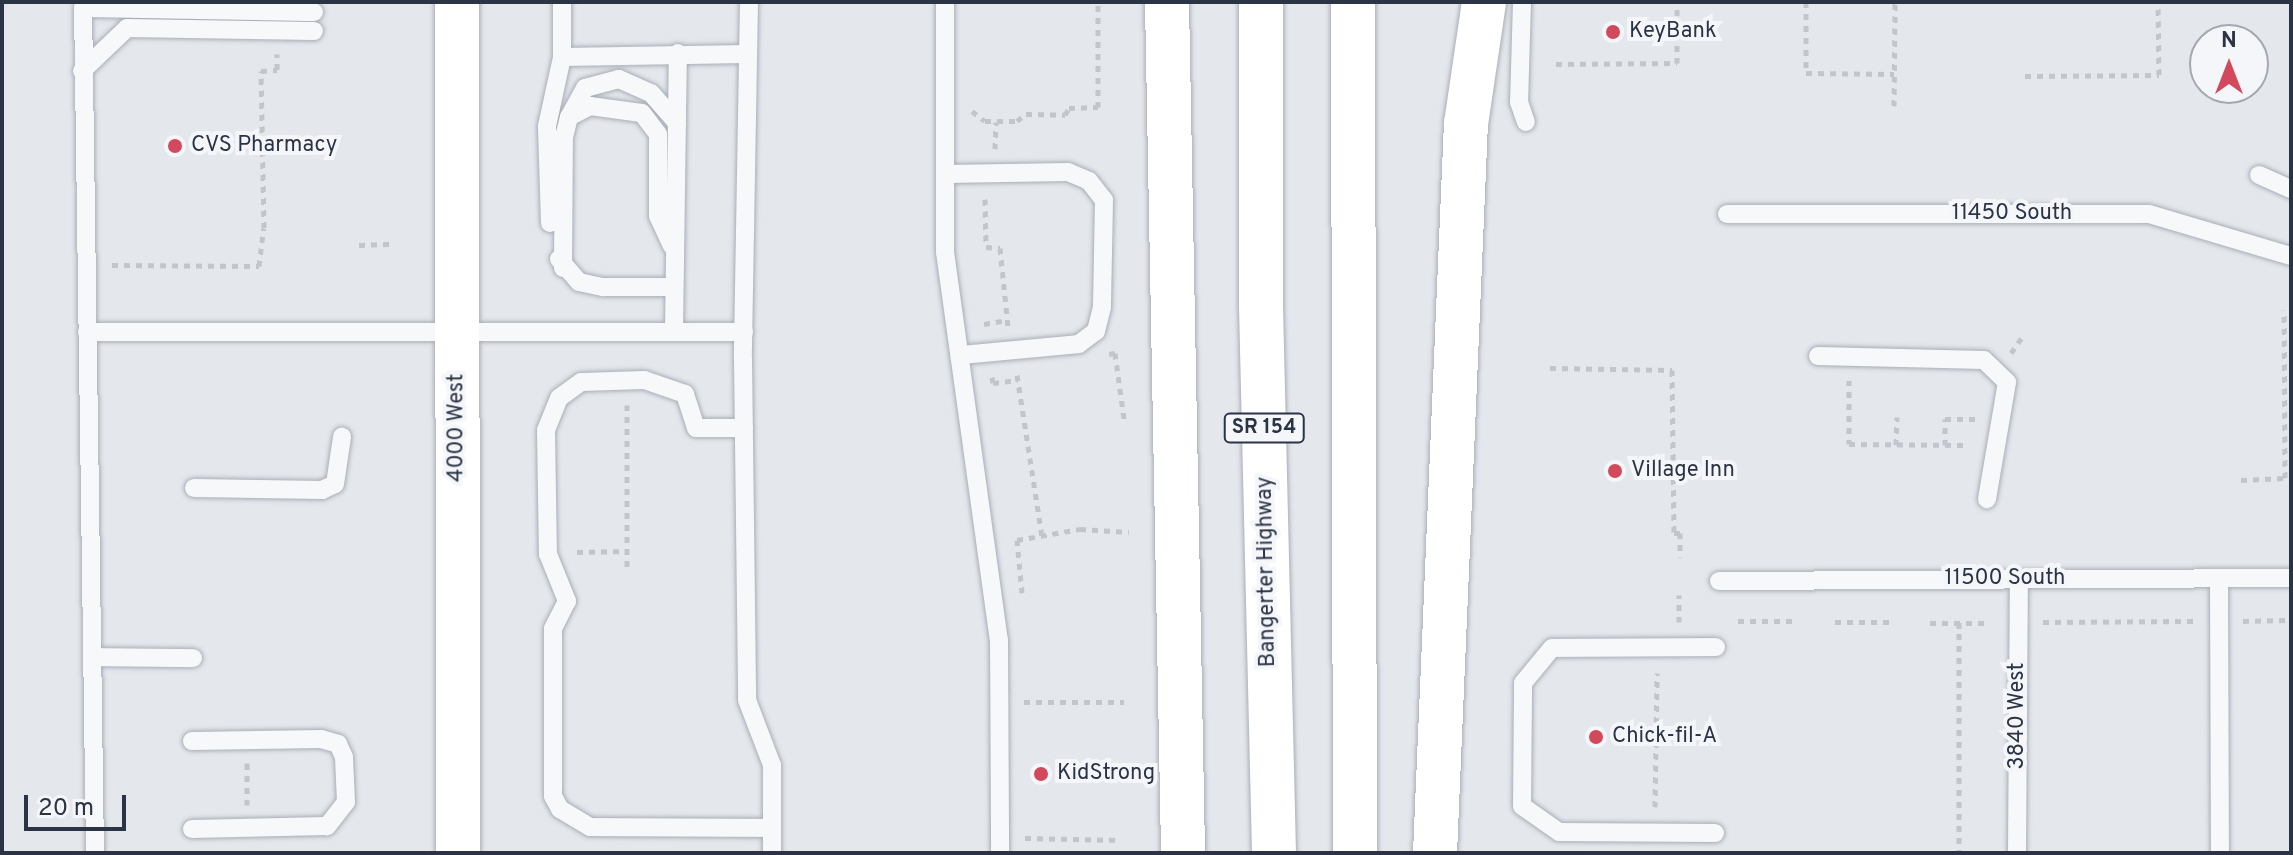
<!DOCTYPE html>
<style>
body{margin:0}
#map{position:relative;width:2293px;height:855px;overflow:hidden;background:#e4e7ec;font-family:Overpass,sans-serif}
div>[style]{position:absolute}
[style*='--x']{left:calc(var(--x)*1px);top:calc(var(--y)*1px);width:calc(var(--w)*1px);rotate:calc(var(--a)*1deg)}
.path>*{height:5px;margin-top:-2.5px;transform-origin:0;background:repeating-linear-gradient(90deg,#c2c5cb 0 6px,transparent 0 12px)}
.roads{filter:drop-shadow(0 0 2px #a9aeb7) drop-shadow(0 0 2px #a9aeb7)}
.service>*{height:18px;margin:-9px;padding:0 9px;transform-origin:9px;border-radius:9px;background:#f7f8fa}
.secondary>*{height:44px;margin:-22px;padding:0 22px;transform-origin:22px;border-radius:22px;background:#fff}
.motorway>*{height:44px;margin:-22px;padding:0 22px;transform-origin:22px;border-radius:22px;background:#fff}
.dots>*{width:22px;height:22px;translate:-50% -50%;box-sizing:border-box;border:4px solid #f4f6f9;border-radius:50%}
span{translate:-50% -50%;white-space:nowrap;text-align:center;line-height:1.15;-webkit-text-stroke:8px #f4f6f9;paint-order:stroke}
.shield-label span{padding:2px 6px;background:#f4f6f9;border:2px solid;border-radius:6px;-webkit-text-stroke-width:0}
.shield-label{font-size:20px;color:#2b3445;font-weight:700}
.poi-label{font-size:22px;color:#2b3445}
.left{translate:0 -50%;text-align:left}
.street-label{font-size:22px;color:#2b3445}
.frame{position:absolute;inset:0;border:4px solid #2b3445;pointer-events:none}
.north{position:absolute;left:2189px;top:24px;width:80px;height:80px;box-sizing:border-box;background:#f4f6f9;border:2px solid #a4a8b1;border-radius:50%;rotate:0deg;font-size:22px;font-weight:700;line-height:32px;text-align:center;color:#2b3445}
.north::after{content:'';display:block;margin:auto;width:28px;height:36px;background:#d1495b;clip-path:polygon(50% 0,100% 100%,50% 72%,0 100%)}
.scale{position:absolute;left:24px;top:795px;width:102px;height:36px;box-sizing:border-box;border:4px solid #2b3445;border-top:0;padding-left:10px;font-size:24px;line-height:28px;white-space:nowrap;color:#2b3445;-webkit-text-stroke:6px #f4f6f9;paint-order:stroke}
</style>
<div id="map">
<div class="path">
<div style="--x:1806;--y:2;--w:71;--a:90"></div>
<div style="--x:1806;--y:73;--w:88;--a:0.7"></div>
<div style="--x:1556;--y:64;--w:121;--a:-0.5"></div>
<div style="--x:1677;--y:63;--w:61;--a:-90"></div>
<div style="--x:2025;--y:76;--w:134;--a:-0.4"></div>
<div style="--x:2159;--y:75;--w:73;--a:-90.8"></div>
<div style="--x:1894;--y:106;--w:104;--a:-89.4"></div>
<div style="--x:972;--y:111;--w:16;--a:38"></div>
<div style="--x:985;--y:121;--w:32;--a:0"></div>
<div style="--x:1017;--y:121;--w:11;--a:-38"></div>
<div style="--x:1026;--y:114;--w:39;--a:1"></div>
<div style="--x:1065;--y:115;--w:8;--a:-60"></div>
<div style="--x:1069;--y:108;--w:29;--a:-2"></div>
<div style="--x:1098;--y:107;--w:105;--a:-90"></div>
<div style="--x:995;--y:149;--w:27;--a:-88"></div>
<div style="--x:985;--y:199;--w:48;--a:88.8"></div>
<div style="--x:986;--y:247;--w:14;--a:4"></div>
<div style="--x:1000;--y:248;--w:79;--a:84.2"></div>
<div style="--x:359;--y:245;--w:35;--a:-2"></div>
<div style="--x:112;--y:265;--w:147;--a:0.4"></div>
<div style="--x:259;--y:266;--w:38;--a:-83"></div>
<div style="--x:264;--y:228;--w:157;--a:-91.1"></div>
<div style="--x:261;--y:71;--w:16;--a:-4"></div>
<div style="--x:277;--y:70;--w:16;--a:-90"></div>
<div style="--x:984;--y:324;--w:22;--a:-10"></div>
<div style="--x:2011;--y:353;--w:19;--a:-55"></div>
<div style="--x:1109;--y:354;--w:6;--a:-9"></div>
<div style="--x:1115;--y:353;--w:67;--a:82.2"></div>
<div style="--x:1550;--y:368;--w:122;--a:0.9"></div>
<div style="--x:1672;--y:370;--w:163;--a:89.3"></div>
<div style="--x:1674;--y:533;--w:6;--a:0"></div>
<div style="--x:1680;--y:533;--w:24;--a:90"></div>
<div style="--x:1017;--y:375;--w:163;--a:81.2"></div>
<div style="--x:992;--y:377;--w:6;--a:81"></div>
<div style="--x:993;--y:383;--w:25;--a:-7"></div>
<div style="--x:1849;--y:380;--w:64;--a:90"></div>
<div style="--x:1849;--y:444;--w:115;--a:0.5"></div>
<div style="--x:627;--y:405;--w:167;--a:90"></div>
<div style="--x:1896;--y:445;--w:28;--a:-88"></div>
<div style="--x:1945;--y:445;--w:26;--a:-90"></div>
<div style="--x:1945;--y:419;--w:31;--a:0"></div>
<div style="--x:2241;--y:480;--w:44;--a:-2.6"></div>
<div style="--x:2285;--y:478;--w:168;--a:-90.3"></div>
<div style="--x:577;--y:552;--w:50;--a:-1.1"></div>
<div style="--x:1022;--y:593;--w:53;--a:-95.4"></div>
<div style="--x:1017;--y:540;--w:64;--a:-9.9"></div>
<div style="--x:1080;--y:529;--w:49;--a:3.5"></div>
<div style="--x:1738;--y:621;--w:54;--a:0"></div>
<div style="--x:2243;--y:621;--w:48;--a:-1.2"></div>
<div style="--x:1679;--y:622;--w:27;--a:-90"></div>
<div style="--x:1835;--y:622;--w:54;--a:0"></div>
<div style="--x:1959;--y:622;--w:231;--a:90"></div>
<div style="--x:2043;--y:622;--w:154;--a:-0.4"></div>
<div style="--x:1930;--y:623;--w:59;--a:0"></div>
<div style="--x:1024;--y:702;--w:100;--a:0"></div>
<div style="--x:247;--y:763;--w:42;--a:90"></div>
<div style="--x:1655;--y:807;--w:134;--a:-89.1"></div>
<div style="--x:1025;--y:838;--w:95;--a:1.2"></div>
</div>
<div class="roads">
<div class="service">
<div style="--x:562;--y:2;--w:55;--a:90"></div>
<div style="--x:562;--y:57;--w:186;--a:-0.9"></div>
<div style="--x:749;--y:2;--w:357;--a:91"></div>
<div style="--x:743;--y:359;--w:341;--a:89.3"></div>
<div style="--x:747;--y:700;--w:70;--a:69"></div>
<div style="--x:772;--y:765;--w:88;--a:90"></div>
<div style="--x:945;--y:2;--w:250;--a:90"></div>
<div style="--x:945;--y:252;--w:392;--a:82.1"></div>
<div style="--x:999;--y:640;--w:213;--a:89.7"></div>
<div style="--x:1522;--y:2;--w:100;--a:91.7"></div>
<div style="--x:1519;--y:102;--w:21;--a:71"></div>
<div style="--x:82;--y:71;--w:62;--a:-43.7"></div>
<div style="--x:127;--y:28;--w:187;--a:0.9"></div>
<div style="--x:569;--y:117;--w:33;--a:-61"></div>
<div style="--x:585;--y:88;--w:35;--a:-15"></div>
<div style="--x:619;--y:79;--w:35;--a:24"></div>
<div style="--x:651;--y:93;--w:40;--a:49"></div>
<div style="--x:945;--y:174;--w:123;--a:-0.9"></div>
<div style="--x:1068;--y:172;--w:23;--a:23"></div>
<div style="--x:1089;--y:181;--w:24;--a:52"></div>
<div style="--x:1104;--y:200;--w:107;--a:91.1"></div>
<div style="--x:1102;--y:307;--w:25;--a:104"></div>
<div style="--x:1096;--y:331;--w:21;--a:143"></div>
<div style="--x:1079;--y:344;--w:120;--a:174.7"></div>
<div style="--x:2259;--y:175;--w:35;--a:24"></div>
<div style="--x:1727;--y:214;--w:422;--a:0"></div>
<div style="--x:2149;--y:214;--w:148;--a:16.5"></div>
<div style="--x:550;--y:223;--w:97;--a:-91.8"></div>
<div style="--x:547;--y:126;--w:71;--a:-77.7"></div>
<div style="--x:559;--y:259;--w:30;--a:49"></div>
<div style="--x:579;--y:282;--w:25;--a:12"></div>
<div style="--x:603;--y:287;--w:70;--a:0"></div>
<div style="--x:563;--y:268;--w:131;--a:-89.6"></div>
<div style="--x:564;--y:137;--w:21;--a:-76"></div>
<div style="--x:569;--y:117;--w:24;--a:-28"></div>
<div style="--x:590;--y:106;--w:52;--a:7.7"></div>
<div style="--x:642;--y:113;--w:26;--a:53"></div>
<div style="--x:658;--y:134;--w:82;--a:90"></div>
<div style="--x:658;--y:216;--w:33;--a:65"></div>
<div style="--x:674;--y:331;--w:278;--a:-89.2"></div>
<div style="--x:87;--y:332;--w:657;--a:0"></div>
<div style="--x:1818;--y:356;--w:166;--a:1.4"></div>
<div style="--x:1984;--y:360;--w:32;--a:44"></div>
<div style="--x:2007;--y:382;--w:119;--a:99.7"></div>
<div style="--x:744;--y:428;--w:48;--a:180"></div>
<div style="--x:696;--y:428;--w:36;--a:-108"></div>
<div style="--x:685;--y:394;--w:43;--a:-161.1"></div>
<div style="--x:644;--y:380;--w:63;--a:178.2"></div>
<div style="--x:581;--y:382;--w:27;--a:144"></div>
<div style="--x:559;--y:398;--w:35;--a:112"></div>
<div style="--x:546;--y:431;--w:123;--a:89.1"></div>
<div style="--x:548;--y:554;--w:51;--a:68"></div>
<div style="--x:567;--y:601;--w:31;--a:117"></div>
<div style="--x:553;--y:629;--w:167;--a:90"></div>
<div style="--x:553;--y:796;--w:15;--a:62"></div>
<div style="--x:560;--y:809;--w:35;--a:31"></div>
<div style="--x:590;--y:827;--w:182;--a:0.3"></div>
<div style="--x:194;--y:488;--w:128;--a:0.9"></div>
<div style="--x:322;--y:490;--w:14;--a:-25"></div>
<div style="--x:335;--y:484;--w:48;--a:-81.5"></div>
<div style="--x:2219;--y:579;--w:274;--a:89.8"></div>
<div style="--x:1719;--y:581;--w:572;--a:-0.3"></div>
<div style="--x:93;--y:657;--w:100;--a:0.6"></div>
<div style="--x:192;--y:741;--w:129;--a:-0.9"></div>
<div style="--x:321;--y:739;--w:18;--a:16"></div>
<div style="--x:338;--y:744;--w:14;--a:65"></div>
<div style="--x:344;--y:757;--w:45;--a:87.5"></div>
<div style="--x:346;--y:802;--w:31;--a:128"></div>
<div style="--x:327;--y:826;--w:135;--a:178.7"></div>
<div style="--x:1715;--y:833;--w:156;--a:-179.6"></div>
<div style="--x:1559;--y:832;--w:45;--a:-144.9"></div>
<div style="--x:1522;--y:806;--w:123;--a:-89.5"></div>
<div style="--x:1523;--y:683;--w:45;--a:-50.4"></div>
<div style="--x:1552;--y:648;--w:164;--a:-0.3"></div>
<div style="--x:95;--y:853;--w:845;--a:-90.81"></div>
<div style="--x:83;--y:8;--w:231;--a:1"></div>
<div style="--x:2017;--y:853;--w:273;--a:-89.6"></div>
</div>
<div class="secondary">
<div style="--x:457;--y:2;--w:851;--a:89.93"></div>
</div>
<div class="motorway">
<div style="--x:1167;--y:2;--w:851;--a:88.92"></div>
<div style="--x:1261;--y:2;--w:304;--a:90"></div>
<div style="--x:1261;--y:306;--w:547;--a:88.64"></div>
<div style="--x:1353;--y:2;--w:851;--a:89.87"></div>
<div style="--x:1435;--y:853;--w:730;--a:-87.57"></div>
<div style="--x:1466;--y:124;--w:123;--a:-81.6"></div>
</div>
</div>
<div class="dots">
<div style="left:1613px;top:32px;background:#d1495b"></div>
<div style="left:175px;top:146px;background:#d1495b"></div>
<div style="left:1615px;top:471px;background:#d1495b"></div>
<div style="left:1596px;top:737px;background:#d1495b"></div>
<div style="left:1041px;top:774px;background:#d1495b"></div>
</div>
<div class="shield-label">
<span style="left:1264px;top:428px">SR 154</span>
</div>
<div class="poi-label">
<span class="left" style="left:1629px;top:32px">KeyBank</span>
<span class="left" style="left:191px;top:146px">CVS Pharmacy</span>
<span class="left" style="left:1631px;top:471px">Village Inn</span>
<span class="left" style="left:1612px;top:737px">Chick-fil-A</span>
<span class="left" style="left:1057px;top:774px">KidStrong</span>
</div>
<div class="street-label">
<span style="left:2012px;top:214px">11450 South</span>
<span style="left:457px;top:428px;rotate:-90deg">4000 West</span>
<span style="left:1267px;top:572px;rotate:-91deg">Bangerter Highway</span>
<span style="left:2005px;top:579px">11500 South</span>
<span style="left:2018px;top:716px;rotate:-90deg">3840 West</span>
</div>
<div class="frame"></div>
<div class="north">N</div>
<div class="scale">20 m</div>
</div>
